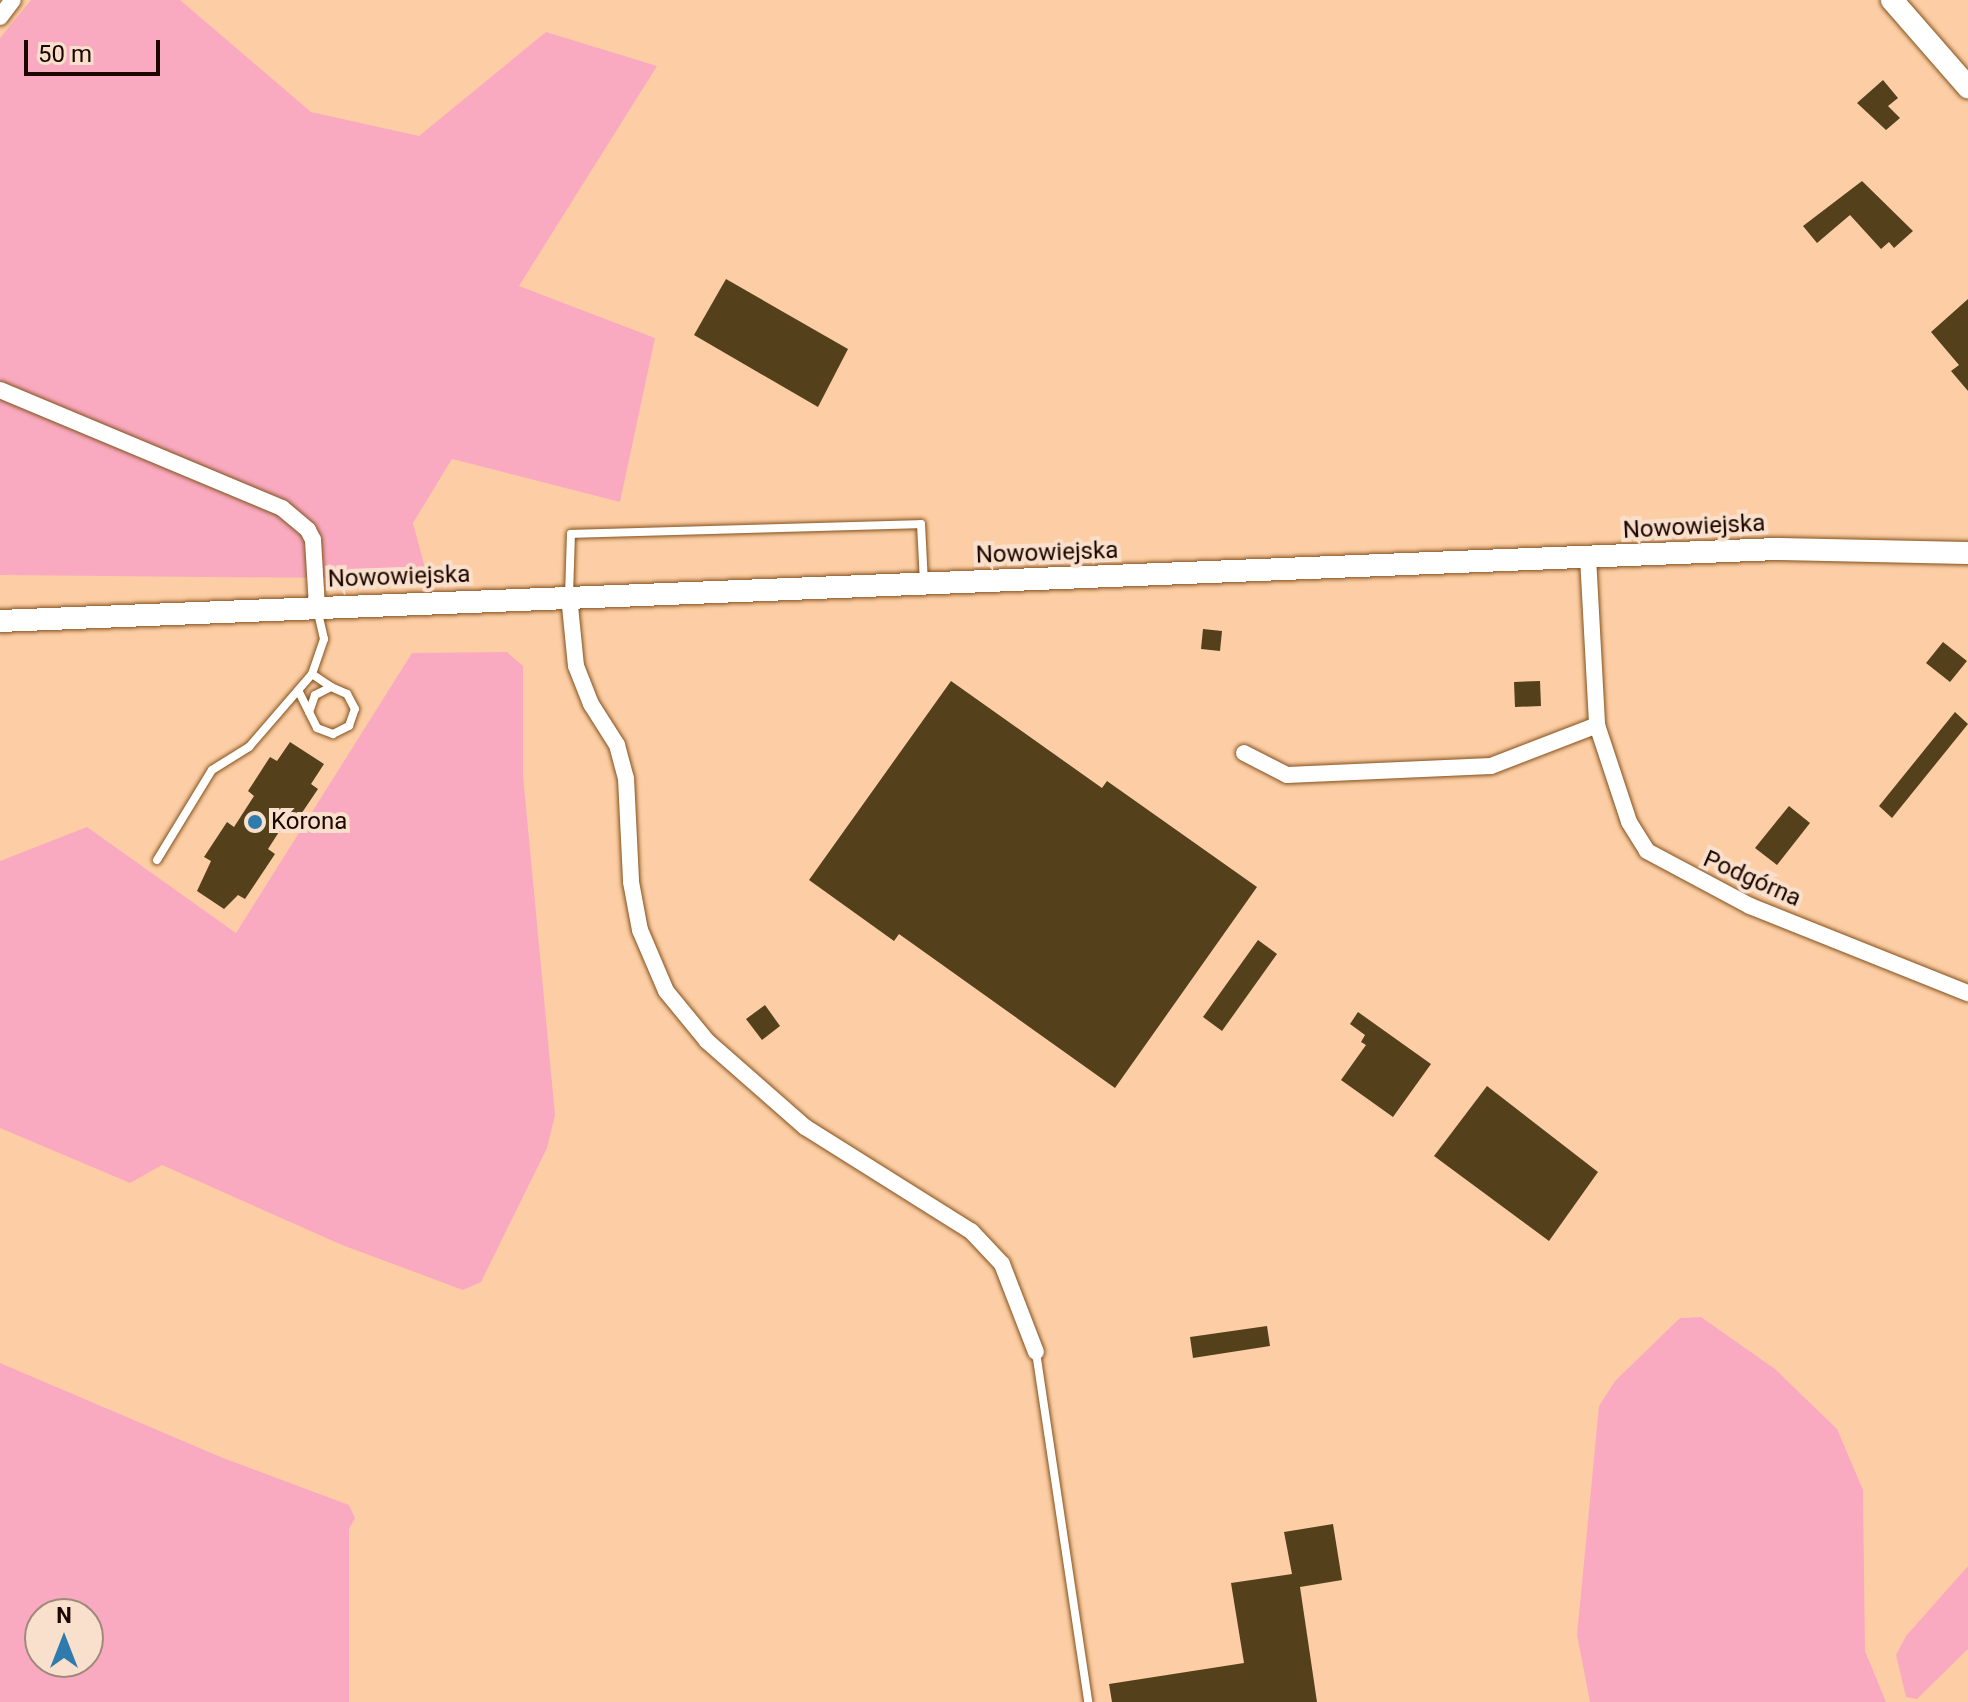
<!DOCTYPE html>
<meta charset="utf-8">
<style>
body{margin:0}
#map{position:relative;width:1968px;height:1702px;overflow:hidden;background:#fdcea5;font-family:Roboto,sans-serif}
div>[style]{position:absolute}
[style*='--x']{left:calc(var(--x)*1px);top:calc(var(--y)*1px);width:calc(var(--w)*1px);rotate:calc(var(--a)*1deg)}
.green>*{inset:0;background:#faaac0}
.building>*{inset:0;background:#54411c}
.roads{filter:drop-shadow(0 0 2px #84511c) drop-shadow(0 0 2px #84511c)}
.lane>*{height:8px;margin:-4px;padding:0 4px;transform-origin:4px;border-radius:4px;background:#fff}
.street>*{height:16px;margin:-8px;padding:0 8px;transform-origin:8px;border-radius:8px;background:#fff}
.secondary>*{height:22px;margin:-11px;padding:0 11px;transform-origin:11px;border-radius:11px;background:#fff}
.dots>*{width:22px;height:22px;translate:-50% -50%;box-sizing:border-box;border:4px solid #f9e0cc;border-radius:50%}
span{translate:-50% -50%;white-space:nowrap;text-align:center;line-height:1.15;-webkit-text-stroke:8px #f9e0cc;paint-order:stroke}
.street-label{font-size:24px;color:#1b0700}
.poi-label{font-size:24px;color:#1b0700}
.left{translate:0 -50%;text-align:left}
.north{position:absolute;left:24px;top:1598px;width:80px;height:80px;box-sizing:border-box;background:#f9e0cc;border:2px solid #a0897a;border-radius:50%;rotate:0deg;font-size:22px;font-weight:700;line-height:32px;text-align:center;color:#1b0700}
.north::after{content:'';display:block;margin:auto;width:28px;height:36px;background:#2f7bae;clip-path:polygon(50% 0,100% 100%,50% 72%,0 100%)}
.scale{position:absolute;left:24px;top:40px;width:136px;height:36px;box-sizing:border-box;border:4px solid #1b0700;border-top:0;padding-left:10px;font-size:24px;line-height:28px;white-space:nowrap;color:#1b0700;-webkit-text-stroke:6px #f9e0cc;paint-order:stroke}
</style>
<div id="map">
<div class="green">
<div style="clip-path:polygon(31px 0,180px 0,311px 112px,419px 136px,546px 32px,657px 66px,519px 286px,655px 338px,620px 502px,452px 459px,413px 523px,428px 579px,0 575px,0 38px)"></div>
<div style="clip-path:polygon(507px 652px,523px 666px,523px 775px,555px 1115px,547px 1148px,481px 1282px,463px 1290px,342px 1245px,162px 1165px,130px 1183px,0 1128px,0 861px,87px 827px,236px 933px,412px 653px)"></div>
<div style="clip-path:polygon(1701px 1317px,1775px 1369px,1837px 1429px,1863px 1490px,1865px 1651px,1886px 1702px,1590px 1702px,1577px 1635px,1599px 1406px,1615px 1381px,1680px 1318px)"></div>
<div style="clip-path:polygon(evenodd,0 1363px,223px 1458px,349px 1505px,355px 1518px,349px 1529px,349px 1702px,0 1702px,0 1363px,40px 1614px,88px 1614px,88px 1662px,40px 1662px,40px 1614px)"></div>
<div style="clip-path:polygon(1968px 1566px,1968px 1649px,1917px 1699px,1906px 1697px,1896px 1655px,1906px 1636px)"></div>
</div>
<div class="building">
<div style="clip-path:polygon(1883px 80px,1898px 98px,1888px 106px,1900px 118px,1886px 130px,1857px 103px)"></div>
<div style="clip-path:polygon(1862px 181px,1913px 231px,1894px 248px,1889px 242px,1881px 249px,1850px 215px,1817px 243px,1803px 226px)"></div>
<div style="clip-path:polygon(726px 279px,848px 349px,818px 407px,694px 335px)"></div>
<div style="clip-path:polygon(1968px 299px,1968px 391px,1951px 371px,1959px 365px,1931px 332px)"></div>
<div style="clip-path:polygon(1203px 629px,1222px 631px,1220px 651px,1201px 649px)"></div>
<div style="clip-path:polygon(1943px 642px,1967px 661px,1950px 682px,1926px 663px)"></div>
<div style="clip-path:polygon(951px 681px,1102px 788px,1107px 781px,1257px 887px,1115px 1088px,899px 934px,894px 941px,809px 880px)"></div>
<div style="clip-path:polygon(1540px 681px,1541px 706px,1515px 707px,1514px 682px)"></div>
<div style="clip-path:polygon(1955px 712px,1968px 724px,1892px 818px,1879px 806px)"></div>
<div style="clip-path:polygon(290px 742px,324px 764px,311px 784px,318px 789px,295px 823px,288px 818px,268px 849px,275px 854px,245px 899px,238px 895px,224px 909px,197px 891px,211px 861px,204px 857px,227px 822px,234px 827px,254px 796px,248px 791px,270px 757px,277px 761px)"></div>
<div style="clip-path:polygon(1789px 806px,1810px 823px,1777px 865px,1755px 848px)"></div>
<div style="clip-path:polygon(1258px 940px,1277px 954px,1222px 1031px,1203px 1017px)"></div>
<div style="clip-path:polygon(765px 1005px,780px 1026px,762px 1040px,746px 1019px)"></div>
<div style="clip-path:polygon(1358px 1012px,1431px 1064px,1393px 1117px,1341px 1080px,1366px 1045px,1361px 1042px,1365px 1035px,1350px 1024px)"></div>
<div style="clip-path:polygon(1487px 1086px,1598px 1172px,1549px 1241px,1434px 1156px)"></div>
<div style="clip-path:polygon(1267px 1326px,1270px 1346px,1193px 1358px,1190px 1337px)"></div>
<div style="clip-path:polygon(1333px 1524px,1342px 1580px,1300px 1587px,1317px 1702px,1112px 1702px,1109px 1684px,1244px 1663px,1231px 1583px,1292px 1574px,1284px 1532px)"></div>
</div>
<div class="roads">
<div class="lane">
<div style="--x:569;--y:596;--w:62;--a:-88.2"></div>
<div style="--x:571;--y:534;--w:350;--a:-1.6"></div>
<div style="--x:921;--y:524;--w:60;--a:87.1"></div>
<div style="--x:312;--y:674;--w:23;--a:34"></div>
<div style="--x:299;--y:692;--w:40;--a:63.4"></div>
<div style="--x:317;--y:728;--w:17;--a:21"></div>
<div style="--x:333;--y:734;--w:18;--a:-27"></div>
<div style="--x:349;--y:726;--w:18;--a:-71"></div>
<div style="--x:355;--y:709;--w:17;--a:-118"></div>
<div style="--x:347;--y:694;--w:17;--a:-156"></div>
<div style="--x:331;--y:687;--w:18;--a:153"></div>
<div style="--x:315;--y:695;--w:18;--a:109"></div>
<div style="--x:157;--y:860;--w:105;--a:-58.6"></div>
<div style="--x:212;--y:770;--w:44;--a:-31.9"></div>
<div style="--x:249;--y:747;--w:96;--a:-49.2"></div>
<div style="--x:312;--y:674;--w:37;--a:-71"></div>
<div style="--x:324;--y:639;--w:28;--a:-103"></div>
<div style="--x:1036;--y:1352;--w:354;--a:81.5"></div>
</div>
<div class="street">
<div style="--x:0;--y:17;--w:21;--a:-53"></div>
<div style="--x:0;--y:390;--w:306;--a:22.7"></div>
<div style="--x:282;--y:508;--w:34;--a:40"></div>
<div style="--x:308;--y:530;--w:11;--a:63"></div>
<div style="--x:313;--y:540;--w:67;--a:86.6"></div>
<div style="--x:1588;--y:557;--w:168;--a:86.9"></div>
<div style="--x:1597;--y:725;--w:102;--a:71.7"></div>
<div style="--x:1629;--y:822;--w:34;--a:58"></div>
<div style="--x:1647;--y:851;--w:117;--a:28.1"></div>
<div style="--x:1750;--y:906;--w:235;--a:21.8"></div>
<div style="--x:569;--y:596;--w:70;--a:84.3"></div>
<div style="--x:576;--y:666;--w:41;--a:68.5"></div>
<div style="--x:591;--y:704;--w:49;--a:57.6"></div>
<div style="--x:617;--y:745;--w:34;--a:75"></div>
<div style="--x:626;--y:778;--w:104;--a:87.2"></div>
<div style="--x:631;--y:882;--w:49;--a:79.4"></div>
<div style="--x:640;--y:930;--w:66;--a:66.9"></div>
<div style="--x:666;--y:991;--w:65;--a:50.6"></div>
<div style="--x:707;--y:1041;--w:130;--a:41.3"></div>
<div style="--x:805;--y:1127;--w:196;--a:32.1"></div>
<div style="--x:971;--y:1231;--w:45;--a:46.8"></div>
<div style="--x:1002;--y:1264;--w:94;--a:68.9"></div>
<div style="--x:1244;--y:753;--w:48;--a:27.1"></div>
<div style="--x:1287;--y:775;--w:204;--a:-2.5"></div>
<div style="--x:1491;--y:766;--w:114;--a:-21.1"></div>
</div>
<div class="secondary">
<div style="--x:1892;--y:0;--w:116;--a:48.9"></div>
<div style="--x:0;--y:621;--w:1780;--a:-2.32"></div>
<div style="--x:1779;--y:549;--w:189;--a:1.2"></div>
</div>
</div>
<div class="dots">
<div style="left:255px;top:822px;background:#2f7bae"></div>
</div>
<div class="street-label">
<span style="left:1694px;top:527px;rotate:-3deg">Nowowiejska</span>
<span style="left:1047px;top:553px;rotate:-2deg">Nowowiejska</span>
<span style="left:399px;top:577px;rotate:-2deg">Nowowiejska</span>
<span style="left:1752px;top:879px;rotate:24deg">Podgórna</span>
</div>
<div class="poi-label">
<span class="left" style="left:271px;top:822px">Korona</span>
</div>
<div class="north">N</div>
<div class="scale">50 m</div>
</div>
